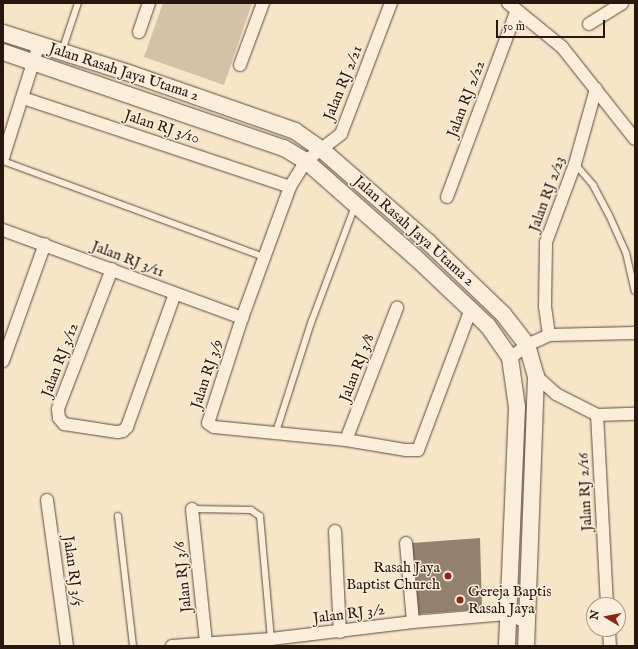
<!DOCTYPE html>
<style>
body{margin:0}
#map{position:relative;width:638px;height:649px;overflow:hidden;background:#f7e5c7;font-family:"IM FELL English",serif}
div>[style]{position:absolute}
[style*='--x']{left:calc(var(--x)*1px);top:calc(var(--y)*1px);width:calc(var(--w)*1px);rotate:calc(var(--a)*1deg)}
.green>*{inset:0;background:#d4c2a8}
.building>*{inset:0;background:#94826f}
.roads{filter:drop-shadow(0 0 1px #5c4a3d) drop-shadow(0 0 1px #5c4a3d)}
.service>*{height:6px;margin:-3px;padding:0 3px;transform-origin:3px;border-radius:3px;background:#faeedb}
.minor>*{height:12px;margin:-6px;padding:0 6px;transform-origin:6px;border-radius:6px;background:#faeedb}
.tertiary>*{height:16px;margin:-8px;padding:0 8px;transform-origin:8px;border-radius:8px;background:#faeedb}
.dots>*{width:11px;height:11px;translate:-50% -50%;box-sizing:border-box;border:2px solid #faeedb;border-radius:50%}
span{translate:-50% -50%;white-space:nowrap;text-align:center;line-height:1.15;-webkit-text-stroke:3px #faeedb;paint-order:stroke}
.street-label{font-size:15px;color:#29170f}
.poi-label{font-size:15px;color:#29170f}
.right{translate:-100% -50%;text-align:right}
.left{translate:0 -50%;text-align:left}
.frame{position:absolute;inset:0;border:4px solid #29170f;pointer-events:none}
.north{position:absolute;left:586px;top:597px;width:40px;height:40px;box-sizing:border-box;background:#faeedb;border:1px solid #a69889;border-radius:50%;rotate:280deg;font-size:11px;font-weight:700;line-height:16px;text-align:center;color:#29170f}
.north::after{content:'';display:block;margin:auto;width:14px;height:18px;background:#8f2418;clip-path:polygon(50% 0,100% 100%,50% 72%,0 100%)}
.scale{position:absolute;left:496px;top:20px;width:109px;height:18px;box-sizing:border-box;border:2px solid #29170f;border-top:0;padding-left:5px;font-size:12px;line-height:14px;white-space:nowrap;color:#29170f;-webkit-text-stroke:3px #faeedb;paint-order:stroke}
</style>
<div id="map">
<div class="green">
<div style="clip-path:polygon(163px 3px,252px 3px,224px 85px,144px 57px)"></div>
</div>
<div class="building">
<div style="clip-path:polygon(480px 538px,482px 609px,418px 614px,412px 543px)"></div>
</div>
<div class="roads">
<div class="service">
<div style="--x:62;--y:51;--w:51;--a:-71.6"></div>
<div style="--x:3;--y:161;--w:278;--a:20.2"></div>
<div style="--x:575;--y:164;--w:28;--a:49"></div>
<div style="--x:593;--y:185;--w:34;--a:62"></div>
<div style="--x:609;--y:215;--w:42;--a:65.9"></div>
<div style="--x:626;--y:253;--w:39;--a:77"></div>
<div style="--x:276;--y:432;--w:114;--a:-72.2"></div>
<div style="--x:311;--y:323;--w:125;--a:-69.4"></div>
<div style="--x:192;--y:509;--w:59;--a:1"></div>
<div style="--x:251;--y:510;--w:11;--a:34"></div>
<div style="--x:260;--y:516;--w:123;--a:84.9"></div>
<div style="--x:118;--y:516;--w:131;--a:83.4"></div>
</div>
<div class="minor">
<div style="--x:391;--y:3;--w:140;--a:110.9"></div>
<div style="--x:341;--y:134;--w:44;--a:142.4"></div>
<div style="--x:306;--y:161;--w:31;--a:122"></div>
<div style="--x:290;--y:187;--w:140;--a:110.1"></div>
<div style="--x:242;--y:318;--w:110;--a:107.9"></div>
<div style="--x:208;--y:423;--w:7;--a:34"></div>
<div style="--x:214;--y:427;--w:133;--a:5.6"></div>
<div style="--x:346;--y:440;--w:61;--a:9.5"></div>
<div style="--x:406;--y:450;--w:12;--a:0"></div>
<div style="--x:418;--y:450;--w:151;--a:-69.4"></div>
<div style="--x:508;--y:3;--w:70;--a:39.2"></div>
<div style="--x:562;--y:47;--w:117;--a:51.6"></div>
<div style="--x:589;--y:24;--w:39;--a:-32"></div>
<div style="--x:139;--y:32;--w:31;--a:-71"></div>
<div style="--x:240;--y:65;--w:66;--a:-69.6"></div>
<div style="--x:23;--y:98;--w:281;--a:18.4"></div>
<div style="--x:3;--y:158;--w:120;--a:-72.5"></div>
<div style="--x:447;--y:197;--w:197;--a:-69.5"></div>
<div style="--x:3;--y:230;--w:255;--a:20.2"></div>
<div style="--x:112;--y:269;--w:150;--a:111.1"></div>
<div style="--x:58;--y:409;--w:9;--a:84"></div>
<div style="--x:59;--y:418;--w:8;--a:50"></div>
<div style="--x:64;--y:424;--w:54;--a:8.6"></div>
<div style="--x:117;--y:432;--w:6;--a:-9"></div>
<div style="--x:123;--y:431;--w:6;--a:-45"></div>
<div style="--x:127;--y:427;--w:141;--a:-70.2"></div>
<div style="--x:549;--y:335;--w:28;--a:-98"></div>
<div style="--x:545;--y:307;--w:65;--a:-89.1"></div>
<div style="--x:546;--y:242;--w:83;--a:-69.6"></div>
<div style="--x:575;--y:164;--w:78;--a:-74.4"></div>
<div style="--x:510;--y:358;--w:21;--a:-37"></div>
<div style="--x:527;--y:345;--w:24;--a:-24"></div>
<div style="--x:549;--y:335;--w:86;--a:-1.3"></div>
<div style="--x:3;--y:361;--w:124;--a:-70.3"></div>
<div style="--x:536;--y:376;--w:27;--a:42"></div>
<div style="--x:556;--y:394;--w:46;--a:27.1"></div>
<div style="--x:346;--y:440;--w:142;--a:-68.9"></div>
<div style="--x:47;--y:500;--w:147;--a:82.2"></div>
<div style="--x:192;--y:509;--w:134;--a:84"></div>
<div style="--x:335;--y:531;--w:101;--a:87.2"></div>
<div style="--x:406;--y:543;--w:79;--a:84.9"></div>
<div style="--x:607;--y:605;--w:190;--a:-93"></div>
<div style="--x:597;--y:415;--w:38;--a:-2"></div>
<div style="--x:609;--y:629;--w:17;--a:87"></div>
<div style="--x:172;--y:646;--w:99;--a:-4"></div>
<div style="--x:271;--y:639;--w:143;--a:-6.8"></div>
<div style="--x:413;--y:622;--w:94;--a:-4.9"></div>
<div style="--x:507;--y:614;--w:23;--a:23"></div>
</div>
<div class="tertiary">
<div style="--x:3;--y:33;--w:129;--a:17.6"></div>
<div style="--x:126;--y:72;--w:179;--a:19.2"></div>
<div style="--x:295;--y:131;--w:32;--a:35"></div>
<div style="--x:321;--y:149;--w:142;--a:41"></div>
<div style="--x:428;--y:242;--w:104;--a:43.8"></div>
<div style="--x:503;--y:314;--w:39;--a:52"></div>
<div style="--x:527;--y:345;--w:32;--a:74"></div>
<div style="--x:536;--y:376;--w:270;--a:92.1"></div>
<div style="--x:3;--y:52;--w:297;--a:18.9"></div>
<div style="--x:284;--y:148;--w:26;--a:31"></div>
<div style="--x:306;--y:161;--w:145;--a:41.4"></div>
<div style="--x:415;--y:257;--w:100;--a:43.4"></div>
<div style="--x:488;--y:326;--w:39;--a:55"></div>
<div style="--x:510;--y:358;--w:49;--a:81.9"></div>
<div style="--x:517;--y:407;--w:239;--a:92.4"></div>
</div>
</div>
<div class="dots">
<div style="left:448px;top:576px;background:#8f2418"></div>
<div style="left:460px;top:600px;background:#8f2418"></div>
</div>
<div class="street-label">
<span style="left:124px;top:72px;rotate:18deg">Jalan Rasah Jaya Utama 2</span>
<span style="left:343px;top:83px;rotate:-68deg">Jalan RJ 2/21</span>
<span style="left:466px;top:99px;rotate:-69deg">Jalan RJ 2/22</span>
<span style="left:162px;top:127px;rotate:18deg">Jalan RJ 3/10</span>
<span style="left:547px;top:194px;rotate:-70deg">Jalan RJ 2/23</span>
<span style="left:414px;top:231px;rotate:42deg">Jalan Rasah Jaya Utama 2</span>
<span style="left:128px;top:259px;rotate:21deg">Jalan RJ 3/11</span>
<span style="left:60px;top:360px;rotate:-69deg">Jalan RJ 3/12</span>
<span style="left:357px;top:368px;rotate:-69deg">Jalan RJ 3/8</span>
<span style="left:207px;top:374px;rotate:-72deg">Jalan RJ 3/9</span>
<span style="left:585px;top:492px;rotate:-93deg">Jalan RJ 2/16</span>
<span style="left:73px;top:571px;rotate:82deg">Jalan RJ 3/5</span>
<span style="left:183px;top:577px;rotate:-96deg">Jalan RJ 3/6</span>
<span style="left:349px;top:614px;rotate:-7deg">Jalan RJ 3/2</span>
</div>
<div class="poi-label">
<span class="right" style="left:440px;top:576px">Rasah Jaya<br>Baptist Church</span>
<span class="left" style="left:468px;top:600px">Gereja Baptis<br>Rasah Jaya</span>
</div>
<div class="frame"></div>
<div class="north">N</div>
<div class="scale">50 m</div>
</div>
